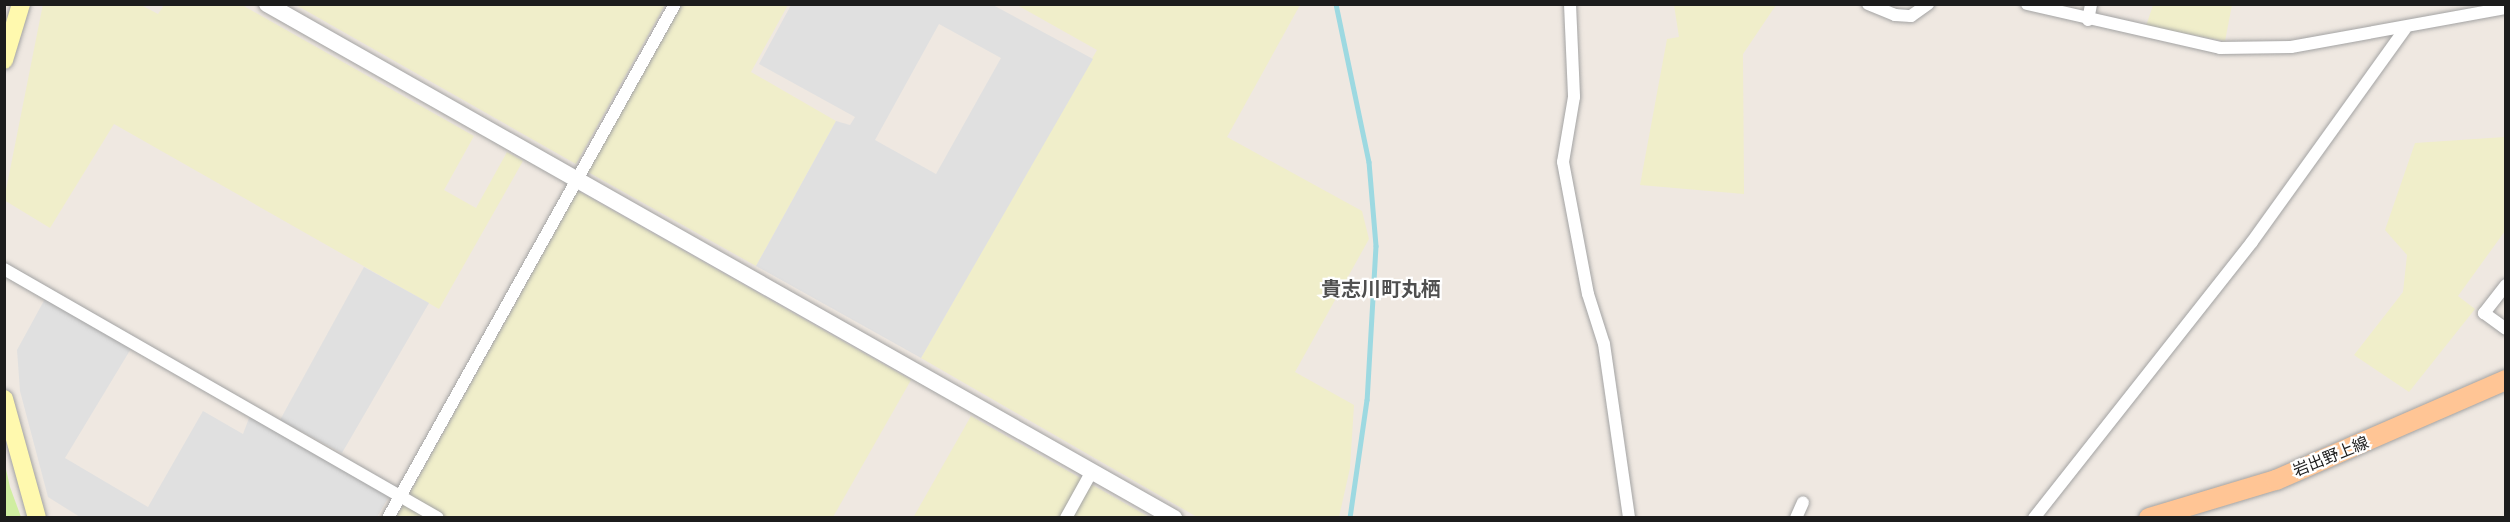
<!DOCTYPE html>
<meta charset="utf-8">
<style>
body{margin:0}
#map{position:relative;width:2510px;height:522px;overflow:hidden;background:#efe8e1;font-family:"Space Grotesk","Noto Sans JP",sans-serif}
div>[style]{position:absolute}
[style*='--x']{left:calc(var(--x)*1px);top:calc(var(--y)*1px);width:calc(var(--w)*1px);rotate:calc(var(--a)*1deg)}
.farmland>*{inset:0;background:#f0eeca}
.grass>*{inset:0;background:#d0eea1}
.parking>*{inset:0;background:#e0e0e0}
.stream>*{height:4.5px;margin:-2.25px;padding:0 2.25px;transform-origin:2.25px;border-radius:2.25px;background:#9dd9e1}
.roads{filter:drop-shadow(0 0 2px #a3a3a3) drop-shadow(0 0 2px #a3a3a3)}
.minor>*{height:12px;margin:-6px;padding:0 6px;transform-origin:6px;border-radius:6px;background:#fff}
.tertiary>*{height:16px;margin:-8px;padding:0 8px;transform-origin:8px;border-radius:8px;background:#fff}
.secondary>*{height:18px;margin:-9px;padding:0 9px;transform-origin:9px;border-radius:9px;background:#fff9ae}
.primary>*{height:20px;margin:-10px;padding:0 10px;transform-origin:10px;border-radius:10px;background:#ffc595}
span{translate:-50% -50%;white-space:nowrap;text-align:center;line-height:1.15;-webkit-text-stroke:4.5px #fff;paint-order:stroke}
.street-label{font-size:16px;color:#1c1c1c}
.quarter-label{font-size:20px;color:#4f4f4f;font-weight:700}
.frame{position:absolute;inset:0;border:6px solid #1c1c1c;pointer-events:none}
</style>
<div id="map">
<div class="farmland">
<div style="clip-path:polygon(43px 4px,141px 5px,158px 14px,164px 5px,242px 5px,474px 136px,444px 190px,476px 208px,507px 152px,523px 161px,439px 309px,114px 124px,50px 228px,4px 200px)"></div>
<div style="clip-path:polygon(296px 5px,665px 5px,576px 164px)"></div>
<div style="clip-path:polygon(682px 5px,788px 5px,751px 72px,836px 121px,756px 266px,588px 172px)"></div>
<div style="clip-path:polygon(1017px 5px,1300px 5px,1227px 137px,1362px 211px,1369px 239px,1295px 372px,1354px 405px,1350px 468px,1339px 517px,1197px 517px,921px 358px,1097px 50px)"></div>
<div style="clip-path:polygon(1674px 5px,1776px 5px,1743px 54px,1744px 194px,1640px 185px,1667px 39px,1679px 37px)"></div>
<div style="clip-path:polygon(2153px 5px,2232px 5px,2225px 41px,2146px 26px)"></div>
<div style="clip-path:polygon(2505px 137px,2505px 231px,2458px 296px,2475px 309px,2409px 392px,2354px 355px,2403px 292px,2407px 255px,2385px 230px,2415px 143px)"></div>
<div style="clip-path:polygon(578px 191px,911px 380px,833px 517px,396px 518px)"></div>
<div style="clip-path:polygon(971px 416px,1149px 517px,913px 518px)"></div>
</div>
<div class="grass">
<div style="clip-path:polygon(4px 460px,10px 487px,21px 517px,5px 517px)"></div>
</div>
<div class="parking">
<div style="clip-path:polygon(evenodd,791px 5px,993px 5px,1093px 59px,921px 358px,756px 266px,836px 121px,850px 125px,855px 117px,759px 64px,791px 5px,939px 24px,1001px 58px,936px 174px,875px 140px,939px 24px)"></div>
<div style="clip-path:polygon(364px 267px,429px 303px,342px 453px,280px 420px)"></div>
<div style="clip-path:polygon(46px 297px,132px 347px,65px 458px,148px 507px,203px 411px,243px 434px,251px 413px,391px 493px,377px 517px,80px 517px,48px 497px,20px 391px,17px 350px)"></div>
</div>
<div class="stream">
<div style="--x:1336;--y:4;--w:161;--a:78.2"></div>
<div style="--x:1369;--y:162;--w:84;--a:85.2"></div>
<div style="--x:1376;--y:246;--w:154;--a:93.3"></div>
<div style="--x:1367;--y:400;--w:119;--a:98.2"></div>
</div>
<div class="roads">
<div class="minor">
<div style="--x:1570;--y:4;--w:93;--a:87.5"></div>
<div style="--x:1574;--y:97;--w:66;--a:99.6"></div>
<div style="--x:1563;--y:162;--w:134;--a:79.3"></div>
<div style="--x:1588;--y:294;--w:52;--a:72.3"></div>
<div style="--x:1604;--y:344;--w:176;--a:81.8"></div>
<div style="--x:1868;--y:4;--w:29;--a:22"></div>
<div style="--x:1895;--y:15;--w:16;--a:4"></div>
<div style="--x:1911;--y:16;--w:21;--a:-35"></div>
<div style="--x:2027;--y:4;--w:198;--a:12.8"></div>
<div style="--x:2220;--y:48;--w:71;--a:-0.8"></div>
<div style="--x:2291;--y:47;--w:219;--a:-10.3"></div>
<div style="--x:2088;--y:20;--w:16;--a:-79"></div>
<div style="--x:4;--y:269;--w:500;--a:29.84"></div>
<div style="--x:2506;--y:285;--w:36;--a:128"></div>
<div style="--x:2484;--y:313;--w:27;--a:36"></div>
<div style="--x:388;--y:518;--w:589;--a:-60.82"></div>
<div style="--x:1066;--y:518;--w:54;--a:-61"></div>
<div style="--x:1796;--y:518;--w:17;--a:-66"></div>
<div style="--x:2034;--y:518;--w:352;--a:-51.7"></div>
<div style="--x:2252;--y:242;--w:262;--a:-54.3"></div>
</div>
<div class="tertiary">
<div style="--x:267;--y:4;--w:1043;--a:29.54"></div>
</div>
<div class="secondary">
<div style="--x:4;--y:60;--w:59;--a:-73.1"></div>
<div style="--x:4;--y:399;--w:123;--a:74.5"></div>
</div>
<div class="primary">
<div style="--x:2149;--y:518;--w:133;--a:-16.7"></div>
<div style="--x:2276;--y:480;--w:251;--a:-23.5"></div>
</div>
</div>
<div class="street-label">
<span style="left:2331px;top:457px;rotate:-22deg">岩出野上線</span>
</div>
<div class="quarter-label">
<span style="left:1381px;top:289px">貴志川町丸栖</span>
</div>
<div class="frame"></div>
</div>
